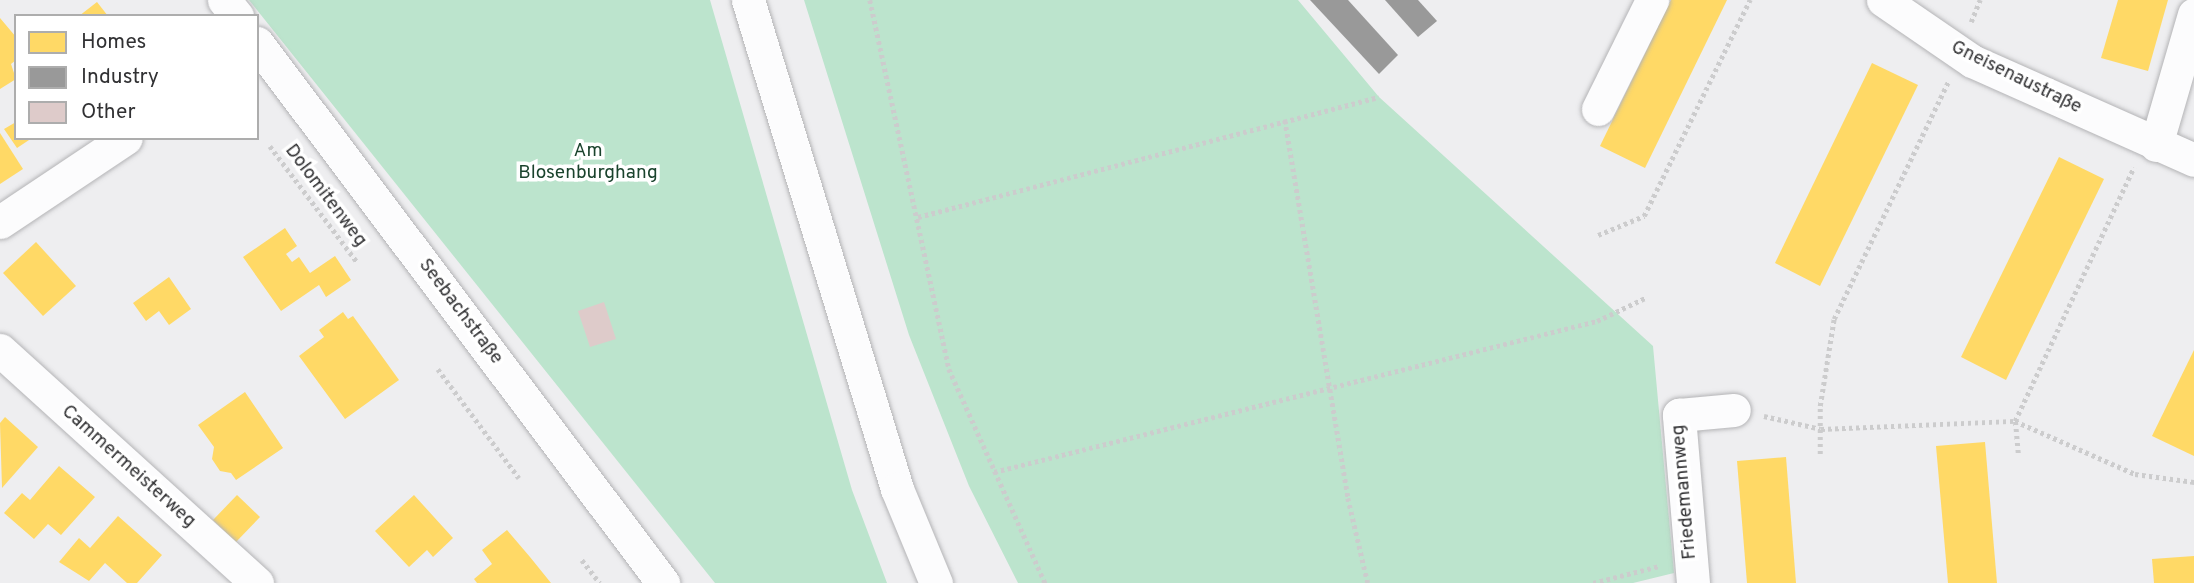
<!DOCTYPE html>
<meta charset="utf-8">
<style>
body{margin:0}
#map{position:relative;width:2194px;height:583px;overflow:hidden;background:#eeeef0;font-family:Overpass,sans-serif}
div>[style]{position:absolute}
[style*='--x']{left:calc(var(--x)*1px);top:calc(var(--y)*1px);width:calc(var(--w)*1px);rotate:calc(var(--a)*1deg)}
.green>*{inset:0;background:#bce4cd}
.homes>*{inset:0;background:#ffd966}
.industry>*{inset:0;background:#999}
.building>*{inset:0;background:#decbca}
.path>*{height:4.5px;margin-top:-2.25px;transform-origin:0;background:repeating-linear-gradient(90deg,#cccccd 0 3.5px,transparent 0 7px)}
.roads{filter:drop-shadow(0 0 2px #b4b4b6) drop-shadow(0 0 2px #b4b4b6)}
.minor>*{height:33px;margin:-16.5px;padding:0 16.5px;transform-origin:16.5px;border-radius:16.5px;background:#fcfcfd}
span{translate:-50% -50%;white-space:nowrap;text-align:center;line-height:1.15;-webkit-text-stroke:7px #fff;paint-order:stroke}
.street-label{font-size:19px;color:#313133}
.park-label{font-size:19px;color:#1a432d}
.legend{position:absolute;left:14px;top:14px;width:245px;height:126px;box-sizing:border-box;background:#fff;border:2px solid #adadad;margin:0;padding:9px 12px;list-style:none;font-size:21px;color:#313133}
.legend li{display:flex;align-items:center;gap:14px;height:35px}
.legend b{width:35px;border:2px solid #adadad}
</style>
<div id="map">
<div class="green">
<div style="clip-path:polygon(249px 0,710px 0,852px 490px,887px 583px,715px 583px)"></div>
<div style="clip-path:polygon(804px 0,1298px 0,1379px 97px,1653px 346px,1674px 573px,1633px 583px,1018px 583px,969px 486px,909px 335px)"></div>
</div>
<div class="homes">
<div style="clip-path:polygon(1671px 0,1727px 0,1645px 168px,1600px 146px)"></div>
<div style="clip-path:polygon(2118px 0,2168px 0,2148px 71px,2101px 58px)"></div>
<div style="clip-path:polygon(97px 2px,108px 16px,79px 16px)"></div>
<div style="clip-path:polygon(0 18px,16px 37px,16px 60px,11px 64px,16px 79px,0 89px)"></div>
<div style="clip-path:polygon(1872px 63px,1918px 85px,1820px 286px,1775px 263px)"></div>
<div style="clip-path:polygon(16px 122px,16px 138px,32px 138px,17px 148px,4px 129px)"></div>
<div style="clip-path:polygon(0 133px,23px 169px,0 184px)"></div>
<div style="clip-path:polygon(2059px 157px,2104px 179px,2006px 380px,1961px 357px)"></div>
<div style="clip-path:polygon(285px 228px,297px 246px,286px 254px,292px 262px,299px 257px,310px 273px,335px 256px,351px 280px,326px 297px,319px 285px,281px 311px,243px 257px)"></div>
<div style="clip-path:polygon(36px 242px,76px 286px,43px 316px,3px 273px)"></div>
<div style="clip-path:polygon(169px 277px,191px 309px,169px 325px,159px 311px,146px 321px,133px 303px)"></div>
<div style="clip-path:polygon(343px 312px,348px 319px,353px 316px,399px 380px,345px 419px,299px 356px,324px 337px,319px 330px)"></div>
<div style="clip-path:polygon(2194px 350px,2194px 456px,2152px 436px)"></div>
<div style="clip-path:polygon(245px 392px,283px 448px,236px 480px,231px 473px,220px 471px,212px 459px,214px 447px,198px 425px)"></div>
<div style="clip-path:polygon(5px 417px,38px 447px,2px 488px,0 423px)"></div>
<div style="clip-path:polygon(1985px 442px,1997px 583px,1948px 583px,1936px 446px)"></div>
<div style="clip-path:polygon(1786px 457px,1796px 583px,1747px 583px,1737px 461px)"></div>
<div style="clip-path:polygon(59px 466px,95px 497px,61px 535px,48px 524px,34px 539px,4px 513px,22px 493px,30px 500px)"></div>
<div style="clip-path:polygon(237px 495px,260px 517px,236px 542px,213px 520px)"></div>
<div style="clip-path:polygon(414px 495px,453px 538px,433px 557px,427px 550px,409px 567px,375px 531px)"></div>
<div style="clip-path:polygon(118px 516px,162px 555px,137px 583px,127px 583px,105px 563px,89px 581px,59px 562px,79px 538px,90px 548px)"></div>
<div style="clip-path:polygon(507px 530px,530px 557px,551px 583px,477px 583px,474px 579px,492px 564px,482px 550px)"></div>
<div style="clip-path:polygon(2194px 556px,2194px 583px,2154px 583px,2152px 559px)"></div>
</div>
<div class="industry">
<div style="clip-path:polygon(1310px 0,1348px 0,1398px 55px,1379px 74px)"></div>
<div style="clip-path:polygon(1385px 0,1418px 0,1437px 21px,1418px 37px)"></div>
</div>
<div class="building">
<div style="clip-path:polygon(604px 302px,616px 339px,590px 347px,578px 311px)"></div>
</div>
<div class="path">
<div style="--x:870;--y:0;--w:377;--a:77.9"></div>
<div style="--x:949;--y:369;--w:235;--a:65.8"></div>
<div style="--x:1971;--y:22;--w:24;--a:-68"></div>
<div style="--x:1285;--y:120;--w:383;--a:80.5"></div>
<div style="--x:1348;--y:498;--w:87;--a:76.8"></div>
<div style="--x:270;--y:146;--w:145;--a:53.1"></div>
<div style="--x:918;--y:217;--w:476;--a:-14.6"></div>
<div style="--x:1598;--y:235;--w:50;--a:-22.4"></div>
<div style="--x:1644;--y:216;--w:241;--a:-63.9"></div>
<div style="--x:438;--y:369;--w:136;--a:53.4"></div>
<div style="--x:1764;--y:416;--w:58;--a:12.8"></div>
<div style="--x:1821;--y:429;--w:194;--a:-2.4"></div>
<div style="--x:2015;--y:421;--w:131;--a:23.8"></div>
<div style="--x:2135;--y:474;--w:60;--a:7.7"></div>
<div style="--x:2018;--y:453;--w:32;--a:-95"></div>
<div style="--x:2015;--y:421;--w:280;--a:-64.9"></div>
<div style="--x:1820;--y:454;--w:48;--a:-90"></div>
<div style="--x:1820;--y:406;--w:88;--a:-80.9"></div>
<div style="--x:1834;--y:319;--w:263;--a:-64.3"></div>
<div style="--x:994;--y:472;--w:622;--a:-14.06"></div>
<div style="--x:1597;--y:321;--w:55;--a:-25.6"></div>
<div style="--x:582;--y:560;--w:29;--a:52"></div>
<div style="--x:1593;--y:583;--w:68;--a:-14.4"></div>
</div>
<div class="roads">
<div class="minor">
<div style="--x:224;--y:0;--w:21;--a:51"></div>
<div style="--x:748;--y:0;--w:511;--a:73.05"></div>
<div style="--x:897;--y:489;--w:102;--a:67.5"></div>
<div style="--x:1883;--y:0;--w:108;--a:34.4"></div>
<div style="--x:1972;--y:61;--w:243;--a:24"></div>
<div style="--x:257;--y:43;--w:676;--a:53.06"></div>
<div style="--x:1598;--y:109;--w:122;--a:-63.6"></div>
<div style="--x:2156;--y:145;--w:136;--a:-73.8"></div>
<div style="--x:0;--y:222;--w:151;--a:-33.7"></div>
<div style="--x:0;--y:350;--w:347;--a:42.2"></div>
<div style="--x:1693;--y:583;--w:169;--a:-94.8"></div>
<div style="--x:1679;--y:415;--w:55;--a:-5.2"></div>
</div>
</div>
<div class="street-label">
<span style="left:2016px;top:78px;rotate:26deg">Gneisenaustraße</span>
<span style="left:325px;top:196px;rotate:53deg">Dolomitenweg</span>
<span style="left:460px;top:312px;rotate:53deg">Seebachstraße</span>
<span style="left:128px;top:467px;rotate:42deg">Cammermeisterweg</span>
<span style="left:1685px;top:492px;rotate:-95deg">Friedemannweg</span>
</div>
<div class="park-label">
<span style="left:588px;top:163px">Am<br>Blosenburghang</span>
</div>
<ul class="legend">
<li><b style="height:19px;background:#ffd966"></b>Homes</li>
<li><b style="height:19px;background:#999"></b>Industry</li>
<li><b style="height:19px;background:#decbca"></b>Other</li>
</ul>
</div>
